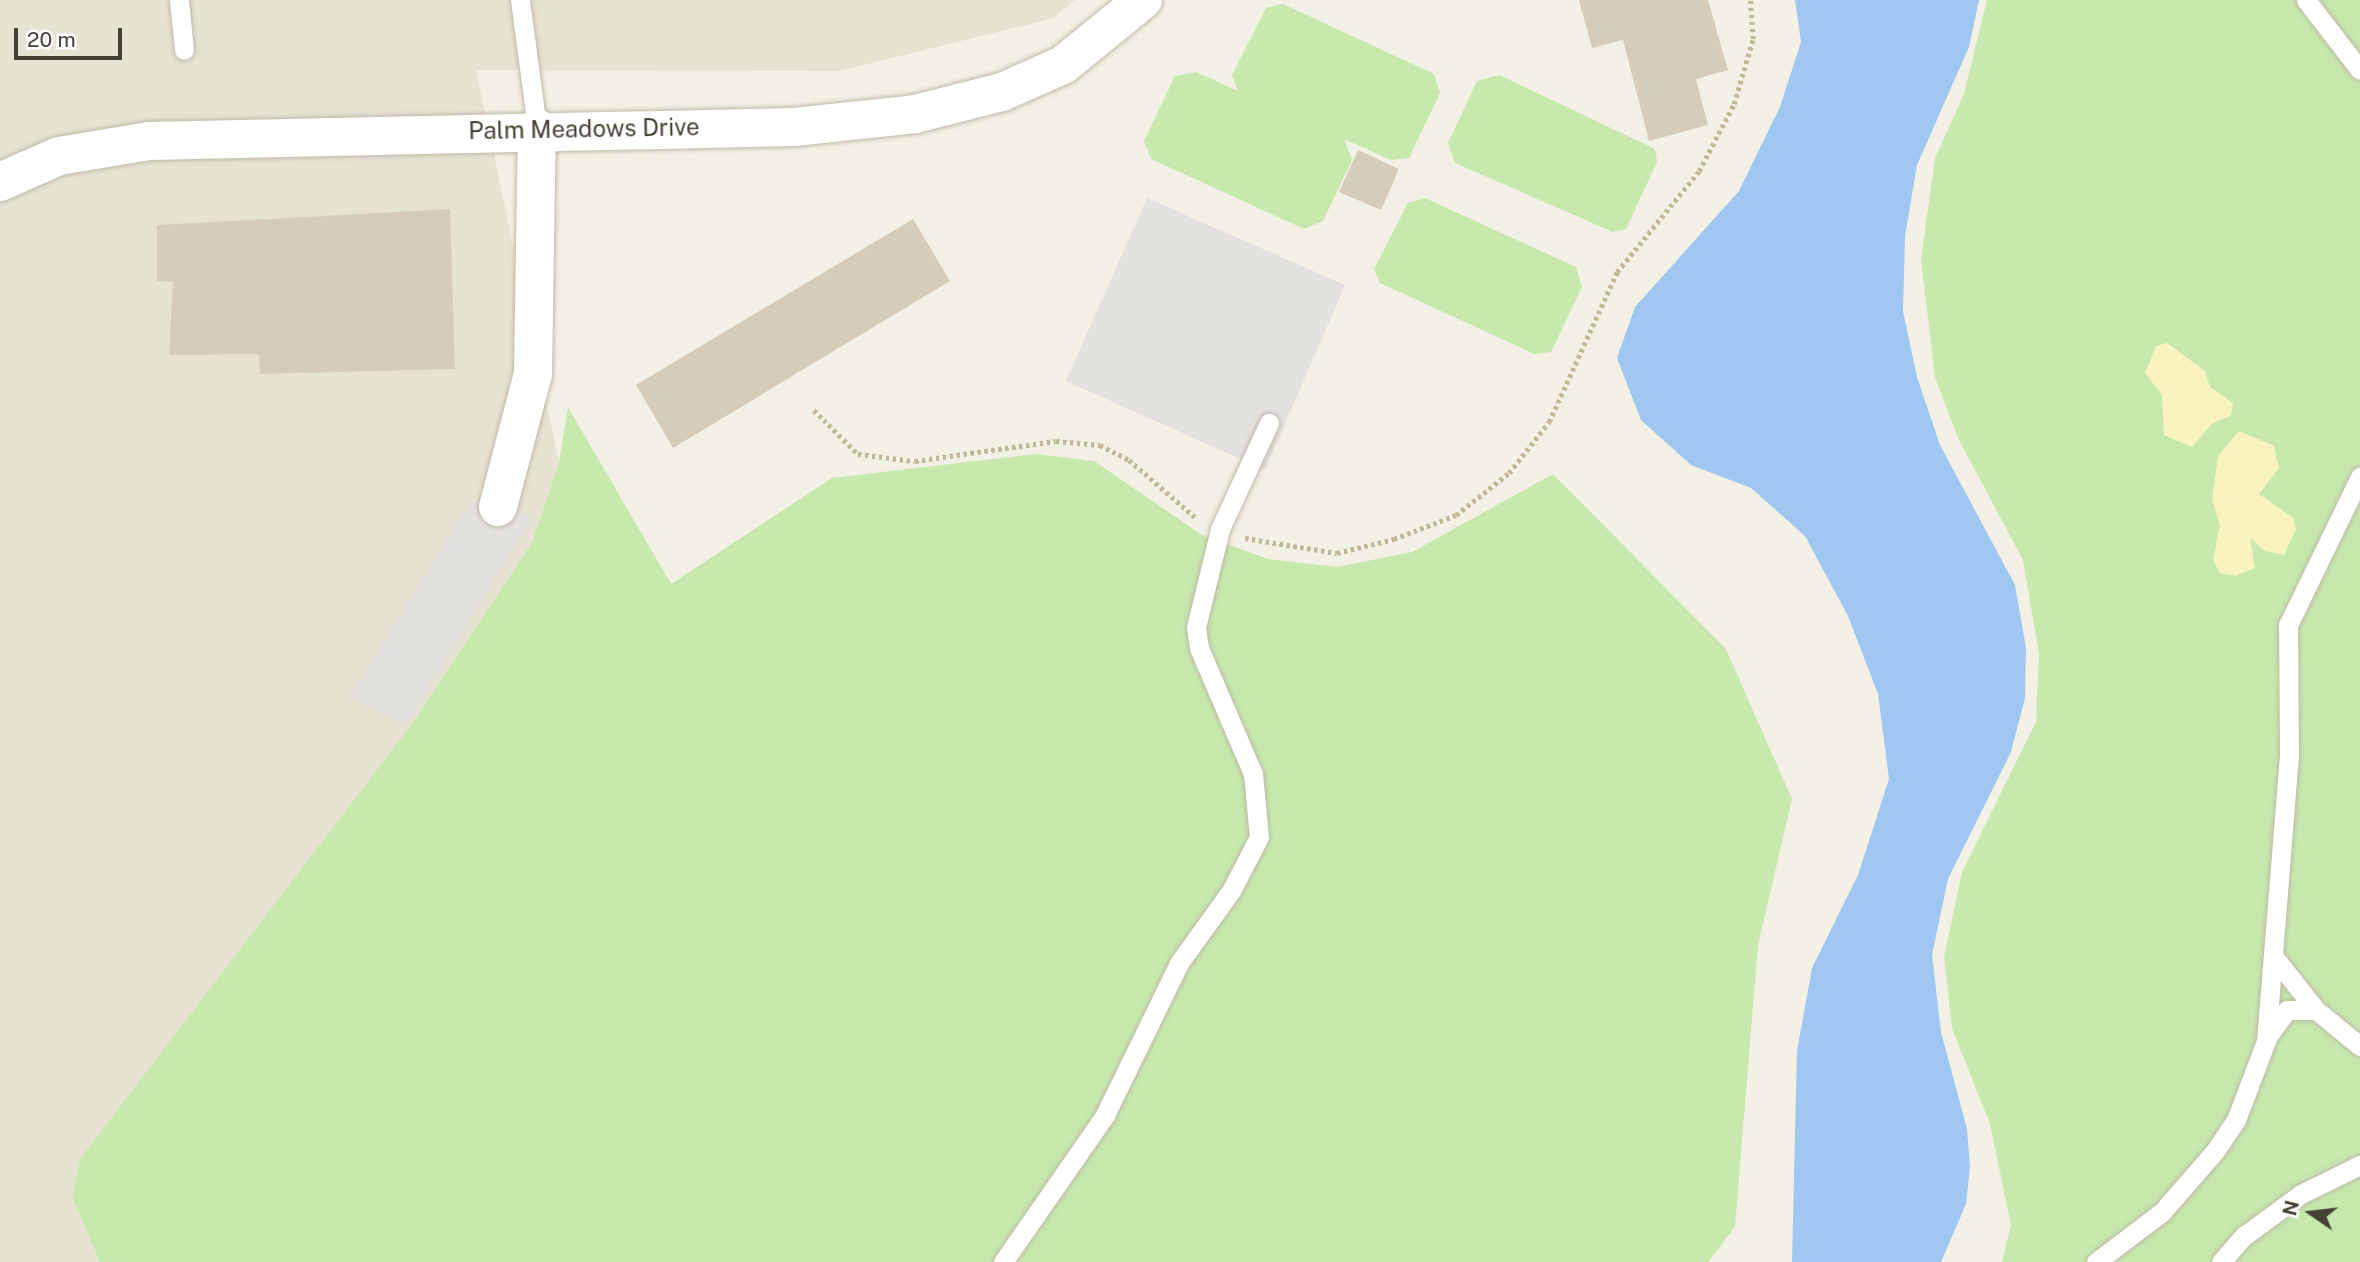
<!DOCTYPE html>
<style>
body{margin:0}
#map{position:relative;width:2360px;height:1262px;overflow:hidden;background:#f3f0e5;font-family:"Public Sans",sans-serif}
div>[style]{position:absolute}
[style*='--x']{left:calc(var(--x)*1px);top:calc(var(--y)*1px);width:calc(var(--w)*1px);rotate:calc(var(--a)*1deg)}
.residential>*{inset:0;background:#e7e3d3}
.green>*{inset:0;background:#c7e9ad}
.sand>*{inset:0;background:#f9f3bf}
.parking>*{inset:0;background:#e4e2de}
.water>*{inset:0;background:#9fc7f2}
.building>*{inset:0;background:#d5cdba}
.path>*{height:4.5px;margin-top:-2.25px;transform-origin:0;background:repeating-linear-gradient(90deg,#c1b798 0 3.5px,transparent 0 7px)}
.roads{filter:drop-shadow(0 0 2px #bfb9a8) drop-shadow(0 0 2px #bfb9a8)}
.service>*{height:19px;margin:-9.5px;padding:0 9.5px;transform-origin:9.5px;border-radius:9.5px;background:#fff}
.minor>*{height:38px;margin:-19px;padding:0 19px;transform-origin:19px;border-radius:19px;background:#fff}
.tertiary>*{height:38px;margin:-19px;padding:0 19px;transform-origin:19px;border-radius:19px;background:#fff}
span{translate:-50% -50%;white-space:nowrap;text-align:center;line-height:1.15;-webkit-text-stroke:5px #fff;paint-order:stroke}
.street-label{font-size:24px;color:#464135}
.north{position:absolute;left:2276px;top:1178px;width:70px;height:70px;-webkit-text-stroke:5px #fff;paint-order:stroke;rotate:284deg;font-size:19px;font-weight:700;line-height:28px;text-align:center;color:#464135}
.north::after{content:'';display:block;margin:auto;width:24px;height:32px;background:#464135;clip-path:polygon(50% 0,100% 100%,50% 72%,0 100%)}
.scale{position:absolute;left:14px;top:28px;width:108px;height:32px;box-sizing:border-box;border:4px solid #464135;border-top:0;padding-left:9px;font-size:21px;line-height:24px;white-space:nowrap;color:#464135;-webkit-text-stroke:5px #fff;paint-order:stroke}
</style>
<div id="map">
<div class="residential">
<div style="clip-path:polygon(0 0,1075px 0,1051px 19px,839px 71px,476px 70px,559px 462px,532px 542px,415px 720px,72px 1197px,100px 1262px,0 1262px)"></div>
</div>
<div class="green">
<div style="clip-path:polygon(1987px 0,2360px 0,2360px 1262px,2002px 1262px,2011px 1225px,1990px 1124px,1952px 1028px,1944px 957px,1962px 872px,2036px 722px,2039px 654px,2023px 560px,1958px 438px,1935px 377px,1921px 260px,1935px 158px,1964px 94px)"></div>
<div style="clip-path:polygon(1283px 4px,1434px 74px,1440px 93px,1409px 158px,1391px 160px,1344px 139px,1352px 160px,1323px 221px,1304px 229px,1151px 159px,1144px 141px,1175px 76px,1196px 72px,1238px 91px,1232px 75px,1266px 8px)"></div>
<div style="clip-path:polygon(1499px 75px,1655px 149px,1657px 162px,1626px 229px,1613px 232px,1455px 163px,1448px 143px,1477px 81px)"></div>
<div style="clip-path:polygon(1425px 198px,1576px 267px,1582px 287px,1551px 352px,1534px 354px,1380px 283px,1374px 269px,1408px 203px)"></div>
<div style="clip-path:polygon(568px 407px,671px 584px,832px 478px,1036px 454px,1094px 461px,1202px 535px,1268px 559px,1337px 567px,1412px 552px,1553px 474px,1726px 649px,1792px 799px,1758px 945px,1735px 1227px,1708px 1262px,100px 1262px,72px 1197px,80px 1159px,415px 720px,532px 542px,559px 462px)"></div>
</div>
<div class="sand">
<div style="clip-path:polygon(2167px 343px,2205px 371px,2210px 387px,2233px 403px,2231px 415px,2212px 424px,2192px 447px,2164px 435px,2162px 395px,2145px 373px,2156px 346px)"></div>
<div style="clip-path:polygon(2239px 431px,2274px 446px,2279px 468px,2259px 494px,2293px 518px,2296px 529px,2284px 555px,2265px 551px,2250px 538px,2255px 568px,2235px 576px,2220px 573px,2213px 560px,2220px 525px,2212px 500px,2218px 456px)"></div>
</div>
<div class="parking">
<div style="clip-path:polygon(1147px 198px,1345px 285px,1265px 470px,1066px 381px)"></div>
<div style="clip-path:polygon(471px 500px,533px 516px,406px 725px,349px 698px)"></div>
</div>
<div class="water">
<div style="clip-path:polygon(1795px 0,1979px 0,1969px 47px,1917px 165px,1905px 236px,1903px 311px,1917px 377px,1940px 445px,2015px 585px,2026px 648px,2025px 698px,2011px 752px,1948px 879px,1932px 955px,1941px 1032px,1967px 1129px,1970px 1167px,1966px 1204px,1941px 1262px,1792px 1262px,1797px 1051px,1812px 968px,1858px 875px,1889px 779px,1878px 694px,1848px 616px,1805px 536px,1751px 488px,1691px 465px,1641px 420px,1617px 358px,1635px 307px,1739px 191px,1780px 107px,1801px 42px)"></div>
</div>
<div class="building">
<div style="clip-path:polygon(1579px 0,1708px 0,1728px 70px,1696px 79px,1708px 125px,1649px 141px,1623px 40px,1592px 48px)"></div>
<div style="clip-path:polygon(1358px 150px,1399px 169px,1381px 210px,1339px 192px)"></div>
<div style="clip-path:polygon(450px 209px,455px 369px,260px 374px,259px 354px,169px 355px,173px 282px,157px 281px,157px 225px)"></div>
<div style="clip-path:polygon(913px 219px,950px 281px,673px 448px,636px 385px)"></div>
</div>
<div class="path">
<div style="--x:814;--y:410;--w:62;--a:45"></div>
<div style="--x:858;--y:454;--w:57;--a:7"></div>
<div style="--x:915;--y:461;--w:142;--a:-8.1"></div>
<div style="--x:1056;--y:441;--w:44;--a:5.2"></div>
<div style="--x:1100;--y:445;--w:33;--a:27"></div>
<div style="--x:1129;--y:460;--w:87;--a:40.8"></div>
<div style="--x:1245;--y:538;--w:93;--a:9.3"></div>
<div style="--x:1337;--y:553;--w:59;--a:-13.8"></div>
<div style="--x:1394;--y:539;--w:66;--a:-21.2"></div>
<div style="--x:1456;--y:515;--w:68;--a:-38.4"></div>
<div style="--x:1509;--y:473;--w:65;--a:-51.9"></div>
<div style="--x:1549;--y:422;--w:165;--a:-65.6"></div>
<div style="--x:1617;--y:272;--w:130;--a:-50.9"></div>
<div style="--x:1699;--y:171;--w:76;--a:-62.4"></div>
<div style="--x:1734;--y:104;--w:68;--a:-73.7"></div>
<div style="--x:1753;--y:39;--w:39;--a:-94"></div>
</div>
<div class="roads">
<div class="service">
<div style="--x:179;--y:0;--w:50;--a:84.3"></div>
<div style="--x:520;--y:0;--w:129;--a:82.4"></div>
<div style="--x:2306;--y:0;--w:88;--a:52.4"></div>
<div style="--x:2273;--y:956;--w:69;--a:51.5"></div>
<div style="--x:2316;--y:1010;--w:57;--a:39.3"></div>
<div style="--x:2268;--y:1036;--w:32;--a:-54"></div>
<div style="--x:2287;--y:1010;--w:29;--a:0"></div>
<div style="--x:1003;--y:1262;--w:179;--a:-55.2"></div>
<div style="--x:1105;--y:1115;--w:169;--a:-64"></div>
<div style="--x:1179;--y:963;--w:89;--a:-54.2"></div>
<div style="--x:1231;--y:891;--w:61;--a:-62.6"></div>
<div style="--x:1259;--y:837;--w:63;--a:-95.4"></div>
<div style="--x:1253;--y:774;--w:137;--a:-113.2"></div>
<div style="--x:1199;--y:648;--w:21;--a:-98"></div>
<div style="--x:1196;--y:627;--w:101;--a:-76.2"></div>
<div style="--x:1220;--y:529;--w:117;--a:-65.2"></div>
<div style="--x:2096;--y:1262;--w:83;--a:-37.1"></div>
<div style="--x:2162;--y:1212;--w:81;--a:-49"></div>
<div style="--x:2215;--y:1151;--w:37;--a:-56"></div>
<div style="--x:2236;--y:1120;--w:85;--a:-69.2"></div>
<div style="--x:2266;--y:1041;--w:286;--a:-85.4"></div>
<div style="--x:2289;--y:756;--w:131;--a:-90.4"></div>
<div style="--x:2288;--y:625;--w:165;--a:-64.1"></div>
<div style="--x:2221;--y:1262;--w:35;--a:-49"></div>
<div style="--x:2244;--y:1236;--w:71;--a:-36.4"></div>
<div style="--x:2301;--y:1194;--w:66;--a:-26.2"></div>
</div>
<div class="minor">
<div style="--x:498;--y:507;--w:138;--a:-75.3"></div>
<div style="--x:533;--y:374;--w:246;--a:-89.1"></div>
</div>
<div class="tertiary">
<div style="--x:0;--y:182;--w:64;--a:-23.8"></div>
<div style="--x:59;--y:156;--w:91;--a:-9.5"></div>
<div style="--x:149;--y:141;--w:645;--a:-1.24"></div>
<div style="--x:794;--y:127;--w:122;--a:-6.1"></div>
<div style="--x:915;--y:114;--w:90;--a:-14.2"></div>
<div style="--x:1002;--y:92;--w:67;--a:-23.9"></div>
<div style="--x:1063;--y:65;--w:103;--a:-39.1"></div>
</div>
</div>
<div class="street-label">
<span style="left:584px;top:129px;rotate:-1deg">Palm Meadows Drive</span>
</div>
<div class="north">N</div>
<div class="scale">20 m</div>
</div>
